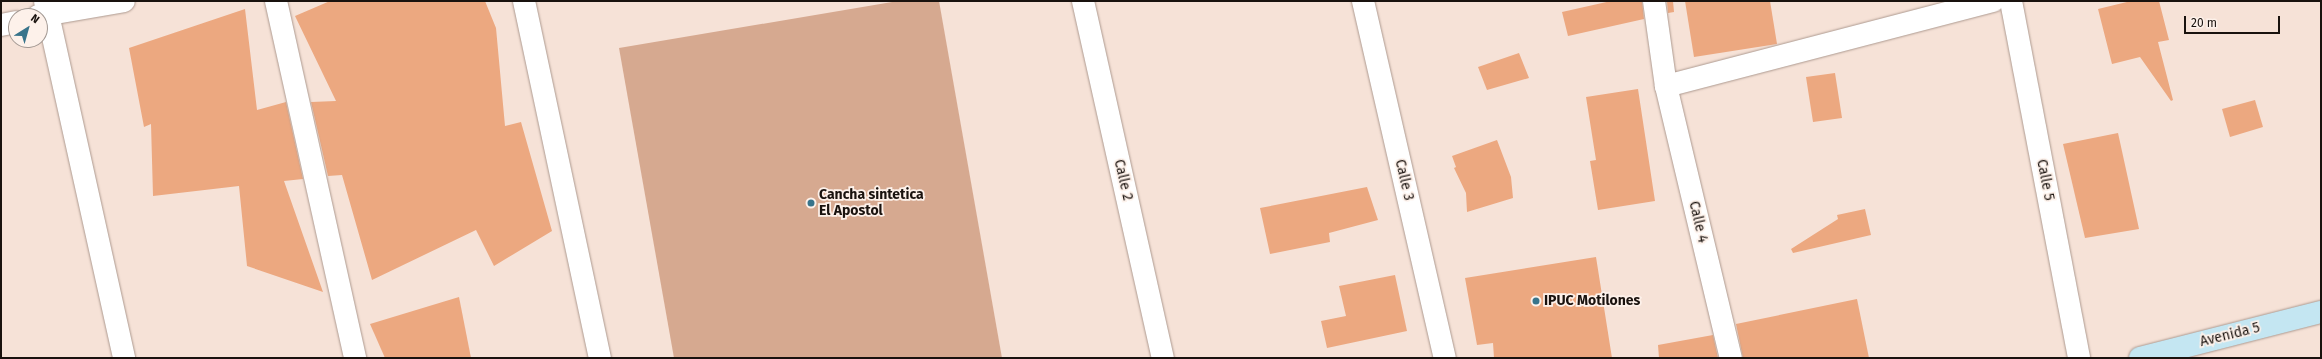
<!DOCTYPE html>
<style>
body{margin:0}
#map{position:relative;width:2322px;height:359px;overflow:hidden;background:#f6e2d7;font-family:"Fira Sans",sans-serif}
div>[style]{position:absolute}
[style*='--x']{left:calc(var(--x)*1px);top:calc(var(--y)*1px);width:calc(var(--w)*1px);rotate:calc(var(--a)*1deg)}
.green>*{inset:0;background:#d6a990}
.building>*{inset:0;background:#eca880}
.roads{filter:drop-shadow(0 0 1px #ad9a90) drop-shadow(0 0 1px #ad9a90)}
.street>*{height:22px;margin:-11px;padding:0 11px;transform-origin:11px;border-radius:11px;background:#fff}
.secondary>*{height:22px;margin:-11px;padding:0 11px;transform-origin:11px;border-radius:11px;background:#c4e6f2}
.dots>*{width:11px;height:11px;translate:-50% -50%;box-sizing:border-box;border:2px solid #fdf1ea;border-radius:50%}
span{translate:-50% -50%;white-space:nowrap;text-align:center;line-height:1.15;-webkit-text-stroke:3.5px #fdf1ea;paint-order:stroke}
.street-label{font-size:14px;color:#19120e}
.poi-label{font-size:14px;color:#19120e;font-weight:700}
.left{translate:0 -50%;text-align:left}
.frame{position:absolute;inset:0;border:2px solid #19120e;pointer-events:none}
.north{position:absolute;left:8px;top:8px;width:40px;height:40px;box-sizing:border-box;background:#fdf1ea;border:1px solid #a29892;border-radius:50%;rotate:37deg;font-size:11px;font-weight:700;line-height:16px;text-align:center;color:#19120e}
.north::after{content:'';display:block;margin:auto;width:14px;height:18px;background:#38748b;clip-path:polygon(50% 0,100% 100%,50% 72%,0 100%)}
.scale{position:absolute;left:2184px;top:16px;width:96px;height:18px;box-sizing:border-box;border:2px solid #19120e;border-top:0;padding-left:5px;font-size:12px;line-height:14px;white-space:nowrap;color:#19120e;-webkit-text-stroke:3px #fdf1ea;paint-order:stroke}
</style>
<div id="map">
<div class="green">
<div style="clip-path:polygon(898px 1px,939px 1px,1002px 358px,674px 358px,619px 48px)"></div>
</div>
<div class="building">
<div style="clip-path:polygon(330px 1px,485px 1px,496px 28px,505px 126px,521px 122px,552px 231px,494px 266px,476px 230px,372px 280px,342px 175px,328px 176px,311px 102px,336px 101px,295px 16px)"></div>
<div style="clip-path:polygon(1611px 1px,1642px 1px,1644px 19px,1568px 36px,1562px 12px)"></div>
<div style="clip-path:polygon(1667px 1px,1673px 1px,1674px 12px,1668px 13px)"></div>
<div style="clip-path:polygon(1685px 1px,1770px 1px,1777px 44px,1694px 57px)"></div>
<div style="clip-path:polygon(2131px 1px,2159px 1px,2169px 40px,2158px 42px,2173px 100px,2171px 101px,2140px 57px,2112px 64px,2098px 9px)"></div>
<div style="clip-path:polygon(245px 9px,257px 110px,286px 102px,303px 179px,284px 181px,323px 292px,247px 266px,239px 186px,153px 196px,151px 124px,144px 127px,129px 48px)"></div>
<div style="clip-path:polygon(1519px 53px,1529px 78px,1487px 90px,1478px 67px)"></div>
<div style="clip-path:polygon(1835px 73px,1842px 118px,1813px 122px,1806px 77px)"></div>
<div style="clip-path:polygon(1638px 89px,1655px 201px,1598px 210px,1590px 161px,1596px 160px,1586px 97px)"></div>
<div style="clip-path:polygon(2255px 100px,2263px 127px,2230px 137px,2222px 109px)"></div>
<div style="clip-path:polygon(2118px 133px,2139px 229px,2085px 238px,2063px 144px)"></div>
<div style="clip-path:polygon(1497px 140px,1511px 177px,1513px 198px,1467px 212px,1466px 193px,1454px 168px,1456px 167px,1452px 156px)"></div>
<div style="clip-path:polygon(1367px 187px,1378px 220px,1329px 233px,1330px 242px,1270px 254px,1260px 208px)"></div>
<div style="clip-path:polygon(1865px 209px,1871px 235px,1793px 253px,1791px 249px,1838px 219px,1837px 215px)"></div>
<div style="clip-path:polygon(1596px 257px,1612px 358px,1494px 358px,1493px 343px,1477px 345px,1465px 278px)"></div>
<div style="clip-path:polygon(1395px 275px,1407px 331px,1327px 348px,1321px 321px,1346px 316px,1339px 286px)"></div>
<div style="clip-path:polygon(459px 297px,471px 358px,385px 358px,370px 324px)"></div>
<div style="clip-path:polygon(1857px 299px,1869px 358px,1743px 358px,1736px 324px)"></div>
<div style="clip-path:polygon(1713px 335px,1718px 358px,1659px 358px,1658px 345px)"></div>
</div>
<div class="roads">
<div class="street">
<div style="--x:45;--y:1;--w:366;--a:77.5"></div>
<div style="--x:276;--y:1;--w:366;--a:77.5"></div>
<div style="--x:524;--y:1;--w:365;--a:78"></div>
<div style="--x:1083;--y:1;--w:366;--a:77.4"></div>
<div style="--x:1363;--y:1;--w:366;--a:77.1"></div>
<div style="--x:1654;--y:1;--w:86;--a:82"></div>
<div style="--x:1666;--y:86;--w:280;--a:76.6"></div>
<div style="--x:2011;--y:1;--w:363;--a:79.2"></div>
<div style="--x:38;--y:16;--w:87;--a:-9.9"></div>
<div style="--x:1;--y:25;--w:15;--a:-11"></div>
<div style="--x:1666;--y:86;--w:338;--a:-14.6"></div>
</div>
<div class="secondary">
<div style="--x:2140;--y:358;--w:187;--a:-14.3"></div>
</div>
</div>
<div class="dots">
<div style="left:811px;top:203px;background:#38748b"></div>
<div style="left:1536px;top:301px;background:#38748b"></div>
</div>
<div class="street-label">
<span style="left:1123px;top:180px;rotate:77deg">Calle 2</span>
<span style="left:1404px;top:180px;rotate:77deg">Calle 3</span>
<span style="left:2045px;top:180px;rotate:79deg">Calle 5</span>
<span style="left:1698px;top:222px;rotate:77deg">Calle 4</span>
<span style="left:2230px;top:335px;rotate:-14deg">Avenida 5</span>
</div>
<div class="poi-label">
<span class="left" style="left:819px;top:203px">Cancha sintetica<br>El Apostol</span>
<span class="left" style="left:1544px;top:301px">IPUC Motilones</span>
</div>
<div class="frame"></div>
<div class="north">N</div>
<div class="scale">20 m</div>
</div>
